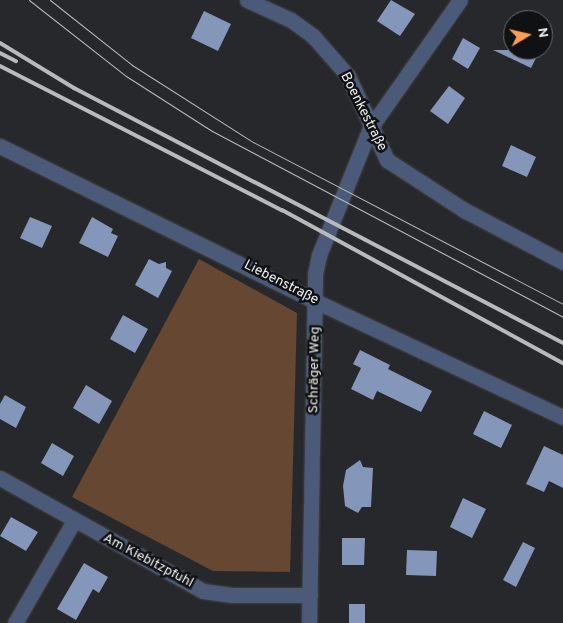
<!DOCTYPE html>
<meta charset="utf-8">
<style>
body{margin:0}
#map{position:relative;width:563px;height:623px;overflow:hidden;background:#27282b;font-family:Overpass,sans-serif}
div>[style]{position:absolute}
[style*='--x']{left:calc(var(--x)*1px);top:calc(var(--y)*1px);width:calc(var(--w)*1px);rotate:calc(var(--a)*1deg)}
.green>*{inset:0;background:#654732}
.building>*{inset:0;background:#8496b9}
.roads{filter:drop-shadow(0 0 1px #434446) drop-shadow(0 0 1px #434446)}
.minor>*{height:15px;margin:-7.5px;padding:0 7.5px;transform-origin:7.5px;border-radius:7.5px;background:#4b5a78}
.tram>*{height:1px;margin:-0.5px;padding:0 0.5px;transform-origin:0.5px;border-radius:0.5px;background:#b8b9bb}
.rail>*{height:4px;margin:-2px;padding:0 2px;transform-origin:2px;border-radius:2px;background:#b8b9bb}
span{translate:-50% -50%;white-space:nowrap;text-align:center;line-height:1.15;-webkit-text-stroke:5px #101112;paint-order:stroke}
.street-label{font-size:14px;color:#ecedef}
.north{position:absolute;left:503px;top:10px;width:50px;height:50px;box-sizing:border-box;background:#101112;border:1px solid #68696a;border-radius:50%;rotate:81deg;font-size:14px;font-weight:700;line-height:20px;text-align:center;color:#ecedef}
.north::after{content:'';display:block;margin:auto;width:18px;height:22px;background:#fd9d54;clip-path:polygon(50% 0,100% 100%,50% 72%,0 100%)}
</style>
<div id="map">
<div class="green">
<div style="clip-path:polygon(199px 259px,297px 313px,290px 572px,213px 571px,72px 497px)"></div>
</div>
<div class="building">
<div style="clip-path:polygon(391px 0,415px 14px,400px 36px,377px 21px)"></div>
<div style="clip-path:polygon(204px 11px,231px 24px,218px 51px,191px 38px)"></div>
<div style="clip-path:polygon(463px 38px,480px 48px,468px 69px,452px 59px)"></div>
<div style="clip-path:polygon(493px 50px,540px 50px,531px 68px)"></div>
<div style="clip-path:polygon(449px 86px,465px 98px,448px 124px,430px 111px)"></div>
<div style="clip-path:polygon(511px 145px,536px 157px,527px 177px,502px 166px)"></div>
<div style="clip-path:polygon(30px 217px,52px 226px,42px 248px,20px 238px)"></div>
<div style="clip-path:polygon(92px 217px,113px 229px,111px 233px,118px 236px,108px 257px,79px 243px)"></div>
<div style="clip-path:polygon(149px 259px,159px 264px,166px 262px,166px 268px,172px 271px,158px 298px,135px 285px)"></div>
<div style="clip-path:polygon(123px 315px,148px 329px,135px 353px,110px 339px)"></div>
<div style="clip-path:polygon(360px 350px,390px 365px,388px 369px,432px 391px,421px 412px,377px 391px,373px 400px,351px 389px,361px 368px,353px 364px)"></div>
<div style="clip-path:polygon(86px 385px,112px 401px,99px 424px,73px 408px)"></div>
<div style="clip-path:polygon(5px 395px,26px 407px,16px 428px,0 419px,0 404px)"></div>
<div style="clip-path:polygon(484px 411px,512px 425px,501px 448px,473px 434px)"></div>
<div style="clip-path:polygon(52px 443px,74px 456px,63px 476px,41px 463px)"></div>
<div style="clip-path:polygon(544px 446px,563px 455px,563px 488px,549px 481px,544px 492px,526px 484px)"></div>
<div style="clip-path:polygon(360px 460px,363px 467px,373px 468px,371px 507px,362px 507px,358px 513px,345px 506px,343px 486px,346px 470px)"></div>
<div style="clip-path:polygon(463px 498px,486px 509px,472px 538px,450px 527px)"></div>
<div style="clip-path:polygon(11px 517px,38px 532px,26px 551px,0 536px)"></div>
<div style="clip-path:polygon(342px 538px,365px 538px,364px 565px,342px 565px)"></div>
<div style="clip-path:polygon(523px 542px,535px 548px,516px 587px,503px 580px)"></div>
<div style="clip-path:polygon(407px 550px,437px 551px,436px 576px,406px 575px)"></div>
<div style="clip-path:polygon(84px 563px,108px 577px,99px 593px,93px 589px,76px 620px,57px 609px)"></div>
<div style="clip-path:polygon(349px 604px,365px 604px,365px 623px,349px 623px)"></div>
</div>
<div class="roads">
<div class="minor">
<div style="--x:247;--y:0;--w:48;--a:24.4"></div>
<div style="--x:291;--y:20;--w:27;--a:36"></div>
<div style="--x:313;--y:36;--w:53;--a:48.8"></div>
<div style="--x:348;--y:76;--w:93;--a:65.1"></div>
<div style="--x:387;--y:160;--w:92;--a:33"></div>
<div style="--x:464;--y:210;--w:112;--a:27.7"></div>
<div style="--x:0;--y:146;--w:353;--a:26.2"></div>
<div style="--x:317;--y:302;--w:272;--a:25.1"></div>
<div style="--x:0;--y:478;--w:232;--a:29.1"></div>
<div style="--x:203;--y:591;--w:29;--a:8"></div>
<div style="--x:232;--y:595;--w:78;--a:0"></div>
<div style="--x:15;--y:623;--w:118;--a:-60"></div>
<div style="--x:309;--y:623;--w:349;--a:-89"></div>
<div style="--x:315;--y:274;--w:19;--a:-78"></div>
<div style="--x:319;--y:255;--w:137;--a:-68.1"></div>
<div style="--x:370;--y:128;--w:156;--a:-54.9"></div>
</div>
</div>
<div class="tram">
<div style="--x:29;--y:0;--w:123;--a:38.1"></div>
<div style="--x:126;--y:76;--w:102;--a:32.6"></div>
<div style="--x:212;--y:131;--w:397;--a:27.9"></div>
<div style="--x:50;--y:0;--w:105;--a:38.4"></div>
<div style="--x:132;--y:65;--w:143;--a:32.5"></div>
<div style="--x:253;--y:142;--w:350;--a:27.6"></div>
</div>
<div class="rail">
<div style="--x:0;--y:43;--w:87;--a:31.3"></div>
<div style="--x:74;--y:88;--w:551;--a:27.54"></div>
<div style="--x:0;--y:53;--w:18;--a:27"></div>
<div style="--x:0;--y:66;--w:317;--a:27.1"></div>
<div style="--x:282;--y:210;--w:320;--a:28.6"></div>
</div>
<div class="street-label">
<span style="left:363px;top:112px;rotate:63deg">Boenkestraße</span>
<span style="left:281px;top:283px;rotate:27deg">Liebenstraße</span>
<span style="left:315px;top:370px;rotate:-89deg">Schräger Weg</span>
<span style="left:148px;top:561px;rotate:28deg">Am Kiebitzpfuhl</span>
</div>
<div class="north">N</div>
</div>
